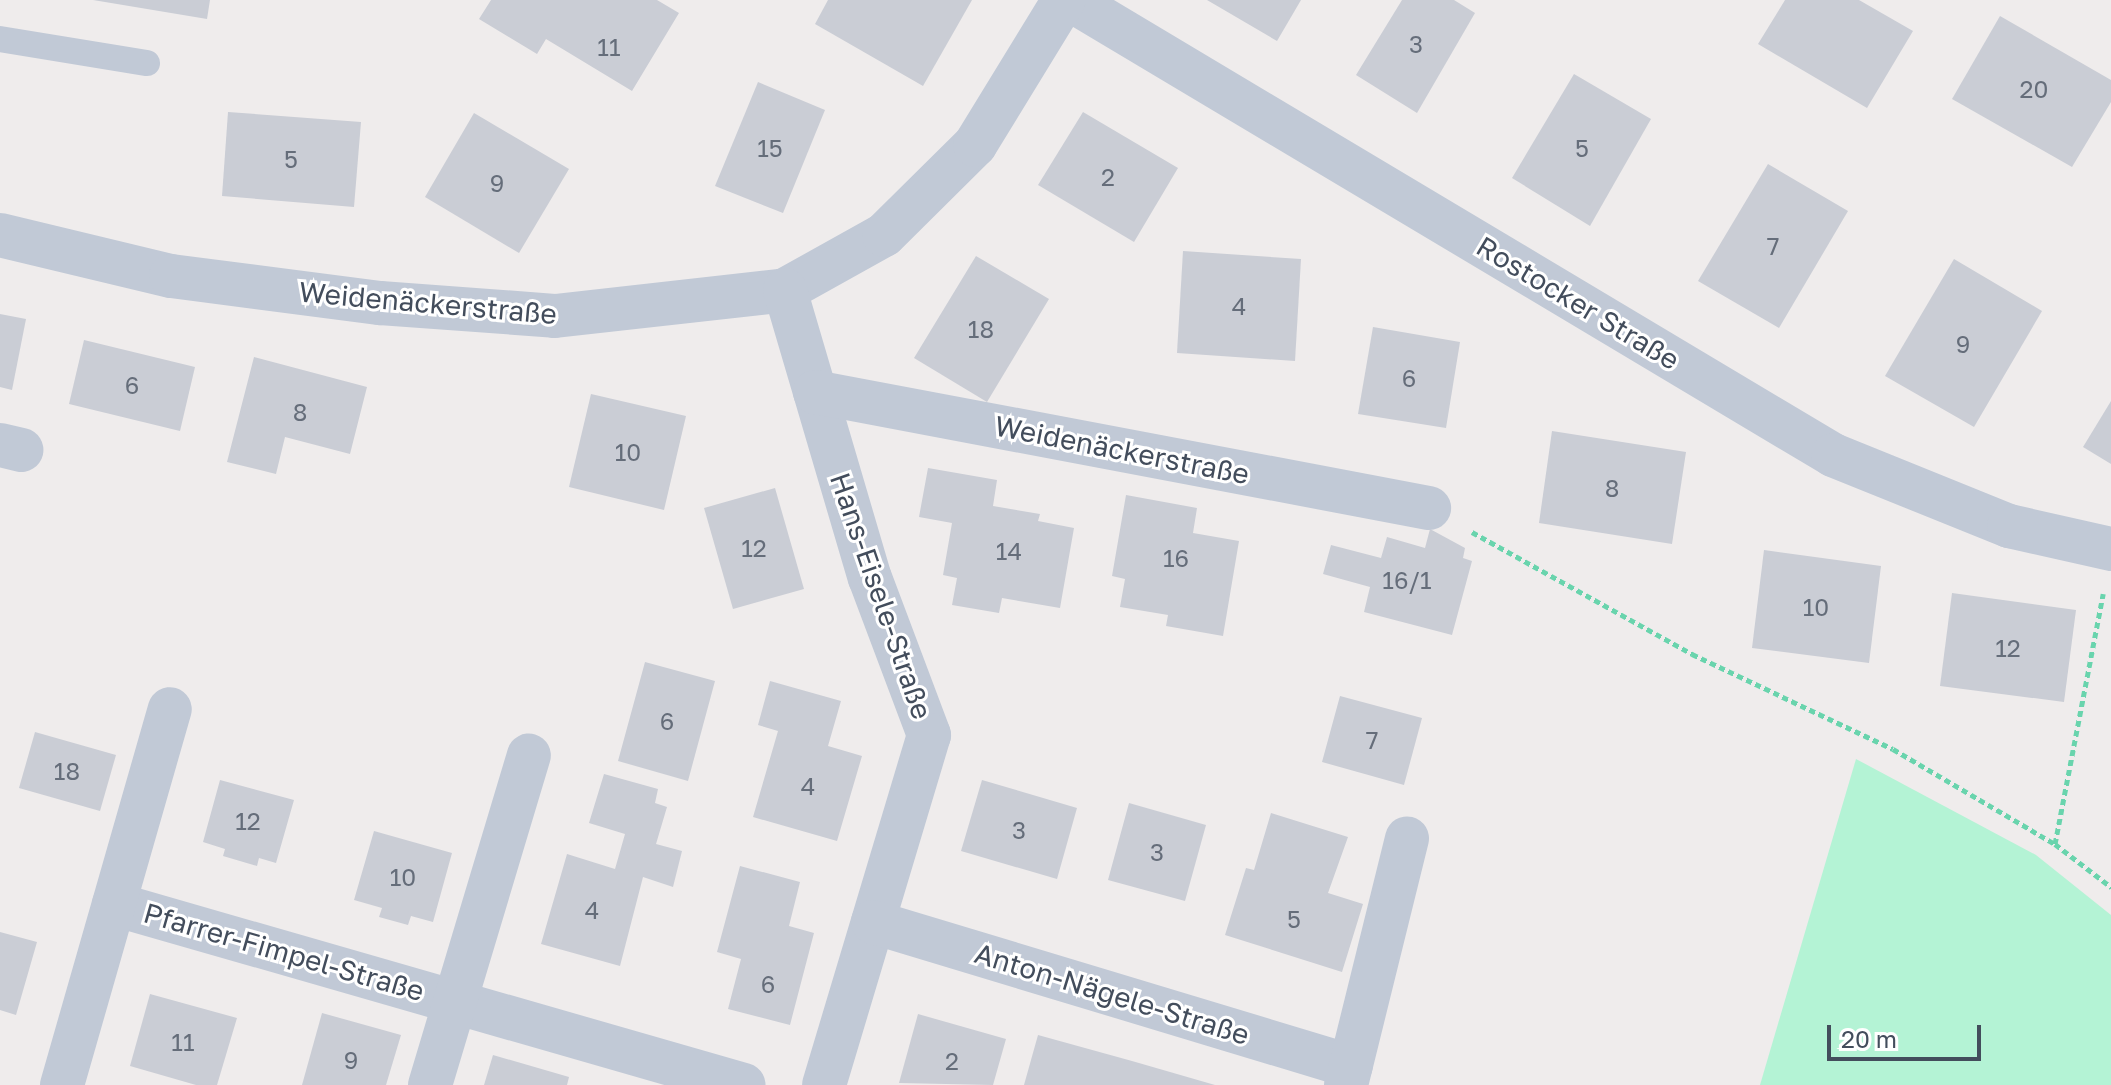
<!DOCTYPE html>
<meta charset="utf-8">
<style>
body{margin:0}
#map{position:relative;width:2111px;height:1085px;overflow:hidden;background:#efecec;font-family:"Golos Text",sans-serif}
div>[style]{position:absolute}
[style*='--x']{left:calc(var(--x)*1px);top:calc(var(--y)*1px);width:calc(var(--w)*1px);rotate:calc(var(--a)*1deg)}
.green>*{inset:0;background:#b4f3d5}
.building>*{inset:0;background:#cacdd5}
.path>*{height:5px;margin-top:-2.5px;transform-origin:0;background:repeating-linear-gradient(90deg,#69d4ad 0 6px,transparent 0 10px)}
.lane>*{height:26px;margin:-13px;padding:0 13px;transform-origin:13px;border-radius:13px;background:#c1c9d6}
.street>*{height:44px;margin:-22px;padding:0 22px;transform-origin:22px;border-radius:22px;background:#c1c9d6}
span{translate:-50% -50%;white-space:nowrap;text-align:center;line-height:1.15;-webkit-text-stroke:6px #fff;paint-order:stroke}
.number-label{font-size:24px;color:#656d7a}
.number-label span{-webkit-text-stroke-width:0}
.street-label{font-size:28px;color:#434d5c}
.scale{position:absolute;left:1827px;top:1025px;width:154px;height:36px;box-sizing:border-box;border:4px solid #434d5c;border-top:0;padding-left:10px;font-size:24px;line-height:28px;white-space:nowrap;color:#434d5c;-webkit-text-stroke:6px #fff;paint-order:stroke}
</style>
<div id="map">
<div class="green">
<div style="clip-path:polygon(1856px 759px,2036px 855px,2111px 915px,2111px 1085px,1760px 1085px)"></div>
</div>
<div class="building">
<div style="clip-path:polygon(93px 0,210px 0,207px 19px)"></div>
<div style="clip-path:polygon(491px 0,657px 0,679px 13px,632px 91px,546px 39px,537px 54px,479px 19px)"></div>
<div style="clip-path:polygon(828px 0,972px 0,923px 86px,815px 24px)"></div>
<div style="clip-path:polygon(1207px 0,1301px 0,1277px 41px)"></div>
<div style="clip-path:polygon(1402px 0,1454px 0,1475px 13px,1417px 113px,1356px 75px)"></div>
<div style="clip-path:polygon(1785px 0,1859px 0,1913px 31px,1867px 108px,1758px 44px)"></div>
<div style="clip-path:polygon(2000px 16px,2111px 80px,2111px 102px,2072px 167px,1952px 99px)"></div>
<div style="clip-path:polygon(1574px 74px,1651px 119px,1590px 226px,1512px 178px)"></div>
<div style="clip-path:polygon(758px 82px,825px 110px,783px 213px,715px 186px)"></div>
<div style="clip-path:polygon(228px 112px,361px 122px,354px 207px,222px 196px)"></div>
<div style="clip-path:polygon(1083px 112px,1178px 168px,1134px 242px,1038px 185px)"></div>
<div style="clip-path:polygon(474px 113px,569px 169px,519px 253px,425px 197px)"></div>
<div style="clip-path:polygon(1768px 164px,1848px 211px,1779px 328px,1698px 281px)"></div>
<div style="clip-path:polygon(1183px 251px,1301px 259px,1295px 361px,1177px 353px)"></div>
<div style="clip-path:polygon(976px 256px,1049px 299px,987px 402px,914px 358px)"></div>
<div style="clip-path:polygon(1954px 259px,2042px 311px,1974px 427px,1885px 376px)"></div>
<div style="clip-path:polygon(0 314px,26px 319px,12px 390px,0 387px)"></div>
<div style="clip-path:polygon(1373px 327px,1460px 342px,1446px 428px,1358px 414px)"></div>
<div style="clip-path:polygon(84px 340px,195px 367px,180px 431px,69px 404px)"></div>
<div style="clip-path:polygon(254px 357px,367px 387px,350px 454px,285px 437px,276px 474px,227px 462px)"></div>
<div style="clip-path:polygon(591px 394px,686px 416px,664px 510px,569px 487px)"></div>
<div style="clip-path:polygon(2111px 401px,2111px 464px,2083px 447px)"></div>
<div style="clip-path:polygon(1552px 431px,1686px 452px,1672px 544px,1539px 523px)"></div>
<div style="clip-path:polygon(928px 468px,997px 480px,993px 506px,1040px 514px,1038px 521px,1074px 528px,1060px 608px,1002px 598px,999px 613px,952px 605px,957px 578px,943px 575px,952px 523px,919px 517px)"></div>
<div style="clip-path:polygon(775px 488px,804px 589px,733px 609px,704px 508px)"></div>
<div style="clip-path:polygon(1126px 495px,1197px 508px,1193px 533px,1239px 541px,1223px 636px,1166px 626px,1168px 615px,1120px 607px,1125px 579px,1112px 576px)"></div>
<div style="clip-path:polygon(1430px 529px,1465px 548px,1463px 558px,1472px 561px,1452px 635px,1364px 612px,1370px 587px,1323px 574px,1331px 545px,1381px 558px,1387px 537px,1425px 548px)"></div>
<div style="clip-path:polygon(1764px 550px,1881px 566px,1869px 663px,1752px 648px)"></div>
<div style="clip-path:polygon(1952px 593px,2076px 610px,2064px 702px,1940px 686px)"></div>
<div style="clip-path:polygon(645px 662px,715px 681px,688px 781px,618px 761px)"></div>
<div style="clip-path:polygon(770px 681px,841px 701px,828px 746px,862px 756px,837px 841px,753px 817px,778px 731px,758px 725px)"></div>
<div style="clip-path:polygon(1340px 696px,1422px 718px,1404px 785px,1322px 762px)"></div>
<div style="clip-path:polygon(35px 732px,116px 755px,100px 811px,19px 788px)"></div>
<div style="clip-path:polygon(604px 774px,658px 789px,655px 803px,667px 807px,656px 844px,682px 851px,673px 887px,643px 877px,620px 966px,541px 944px,567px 854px,615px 869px,625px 834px,589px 823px)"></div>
<div style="clip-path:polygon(220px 780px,294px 800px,276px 863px,259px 858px,257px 866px,223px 856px,225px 849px,203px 842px)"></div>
<div style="clip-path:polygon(982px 780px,1077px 808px,1057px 879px,961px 851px)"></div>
<div style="clip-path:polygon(1129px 803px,1206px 825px,1185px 901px,1108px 880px)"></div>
<div style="clip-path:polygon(1271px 813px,1348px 837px,1328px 893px,1363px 904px,1342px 972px,1225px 935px,1246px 868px,1254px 870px)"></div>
<div style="clip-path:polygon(374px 831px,452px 853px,433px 922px,411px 916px,408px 925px,379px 917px,382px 908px,354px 900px)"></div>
<div style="clip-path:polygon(740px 866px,800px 882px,789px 926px,814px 933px,790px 1025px,728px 1009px,741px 959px,717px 952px)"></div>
<div style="clip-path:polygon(0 932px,37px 942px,16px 1015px,0 1010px)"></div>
<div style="clip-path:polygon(150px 994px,237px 1018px,217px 1085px,196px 1085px,130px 1066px)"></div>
<div style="clip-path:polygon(322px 1013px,401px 1035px,386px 1085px,302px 1085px)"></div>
<div style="clip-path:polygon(918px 1014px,1006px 1039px,993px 1085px,899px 1083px)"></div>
<div style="clip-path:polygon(1038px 1035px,1132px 1061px,1215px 1085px,1024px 1085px)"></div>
<div style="clip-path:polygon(493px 1055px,569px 1077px,567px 1085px,484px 1085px)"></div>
</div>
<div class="path">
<div style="--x:1472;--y:532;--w:252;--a:29"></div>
<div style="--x:1692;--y:654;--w:222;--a:25.3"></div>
<div style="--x:1893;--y:749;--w:188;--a:30.4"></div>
<div style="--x:2055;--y:844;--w:71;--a:37.5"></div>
<div style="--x:2055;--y:844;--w:255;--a:-79.1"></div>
</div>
<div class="lane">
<div style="--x:0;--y:39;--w:149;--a:9.3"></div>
</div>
<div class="street">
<div style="--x:1071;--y:0;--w:888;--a:30.84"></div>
<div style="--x:1833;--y:455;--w:190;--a:22"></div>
<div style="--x:2009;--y:526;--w:105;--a:12.7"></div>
<div style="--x:0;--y:235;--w:176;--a:13.5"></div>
<div style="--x:171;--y:276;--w:211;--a:7.4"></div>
<div style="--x:380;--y:303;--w:175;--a:4.2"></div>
<div style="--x:555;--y:316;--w:231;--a:-6.4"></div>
<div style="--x:785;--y:290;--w:113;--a:-29.1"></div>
<div style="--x:884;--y:235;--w:128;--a:-44.7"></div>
<div style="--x:975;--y:145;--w:170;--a:-58.5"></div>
<div style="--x:785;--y:290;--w:300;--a:73.6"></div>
<div style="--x:870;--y:578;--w:168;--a:69.4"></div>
<div style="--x:929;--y:735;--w:365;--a:106.7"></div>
<div style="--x:815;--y:392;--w:625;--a:10.7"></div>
<div style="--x:0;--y:445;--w:22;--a:13"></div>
<div style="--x:114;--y:904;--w:655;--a:16.03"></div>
<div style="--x:873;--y:922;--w:499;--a:16.8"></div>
<div style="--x:62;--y:1085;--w:391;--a:-74"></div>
<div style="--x:430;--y:1085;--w:344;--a:-73.3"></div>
<div style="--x:1346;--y:1085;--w:254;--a:-76.1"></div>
</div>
<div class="number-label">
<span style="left:1416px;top:44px">3</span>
<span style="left:609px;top:47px">11</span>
<span style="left:2034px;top:89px">20</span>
<span style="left:770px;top:148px">15</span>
<span style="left:1582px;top:148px">5</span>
<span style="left:291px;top:159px">5</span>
<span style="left:1108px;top:177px">2</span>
<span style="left:497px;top:183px">9</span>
<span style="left:1773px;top:246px">7</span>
<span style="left:1239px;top:306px">4</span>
<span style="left:981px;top:329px">18</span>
<span style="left:1963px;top:344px">9</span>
<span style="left:1409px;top:378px">6</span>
<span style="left:132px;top:385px">6</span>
<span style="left:300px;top:412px">8</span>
<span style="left:628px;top:452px">10</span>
<span style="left:1612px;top:488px">8</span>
<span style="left:754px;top:548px">12</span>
<span style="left:1009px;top:551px">14</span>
<span style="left:1176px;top:558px">16</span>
<span style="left:1407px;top:580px">16/1</span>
<span style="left:1816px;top:607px">10</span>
<span style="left:2008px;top:648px">12</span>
<span style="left:667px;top:721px">6</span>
<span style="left:1372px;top:740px">7</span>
<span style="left:67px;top:771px">18</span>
<span style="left:808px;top:786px">4</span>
<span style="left:248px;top:821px">12</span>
<span style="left:1019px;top:830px">3</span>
<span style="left:1157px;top:852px">3</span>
<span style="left:403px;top:877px">10</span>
<span style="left:592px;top:910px">4</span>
<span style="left:1294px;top:919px">5</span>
<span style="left:768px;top:984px">6</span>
<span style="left:183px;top:1042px">11</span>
<span style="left:351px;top:1060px">9</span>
<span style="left:952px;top:1061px">2</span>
</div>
<div class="street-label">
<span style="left:428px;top:303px;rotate:5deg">Weidenäckerstraße</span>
<span style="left:1578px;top:303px;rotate:31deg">Rostocker Straße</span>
<span style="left:1122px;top:450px;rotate:11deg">Weidenäckerstraße</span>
<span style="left:881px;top:596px;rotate:71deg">Hans-Eisele-Straße</span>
<span style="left:284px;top:952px;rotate:16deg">Pfarrer-Fimpel-Straße</span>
<span style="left:1112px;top:994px;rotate:17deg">Anton-Nägele-Straße</span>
</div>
<div class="scale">20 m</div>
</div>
